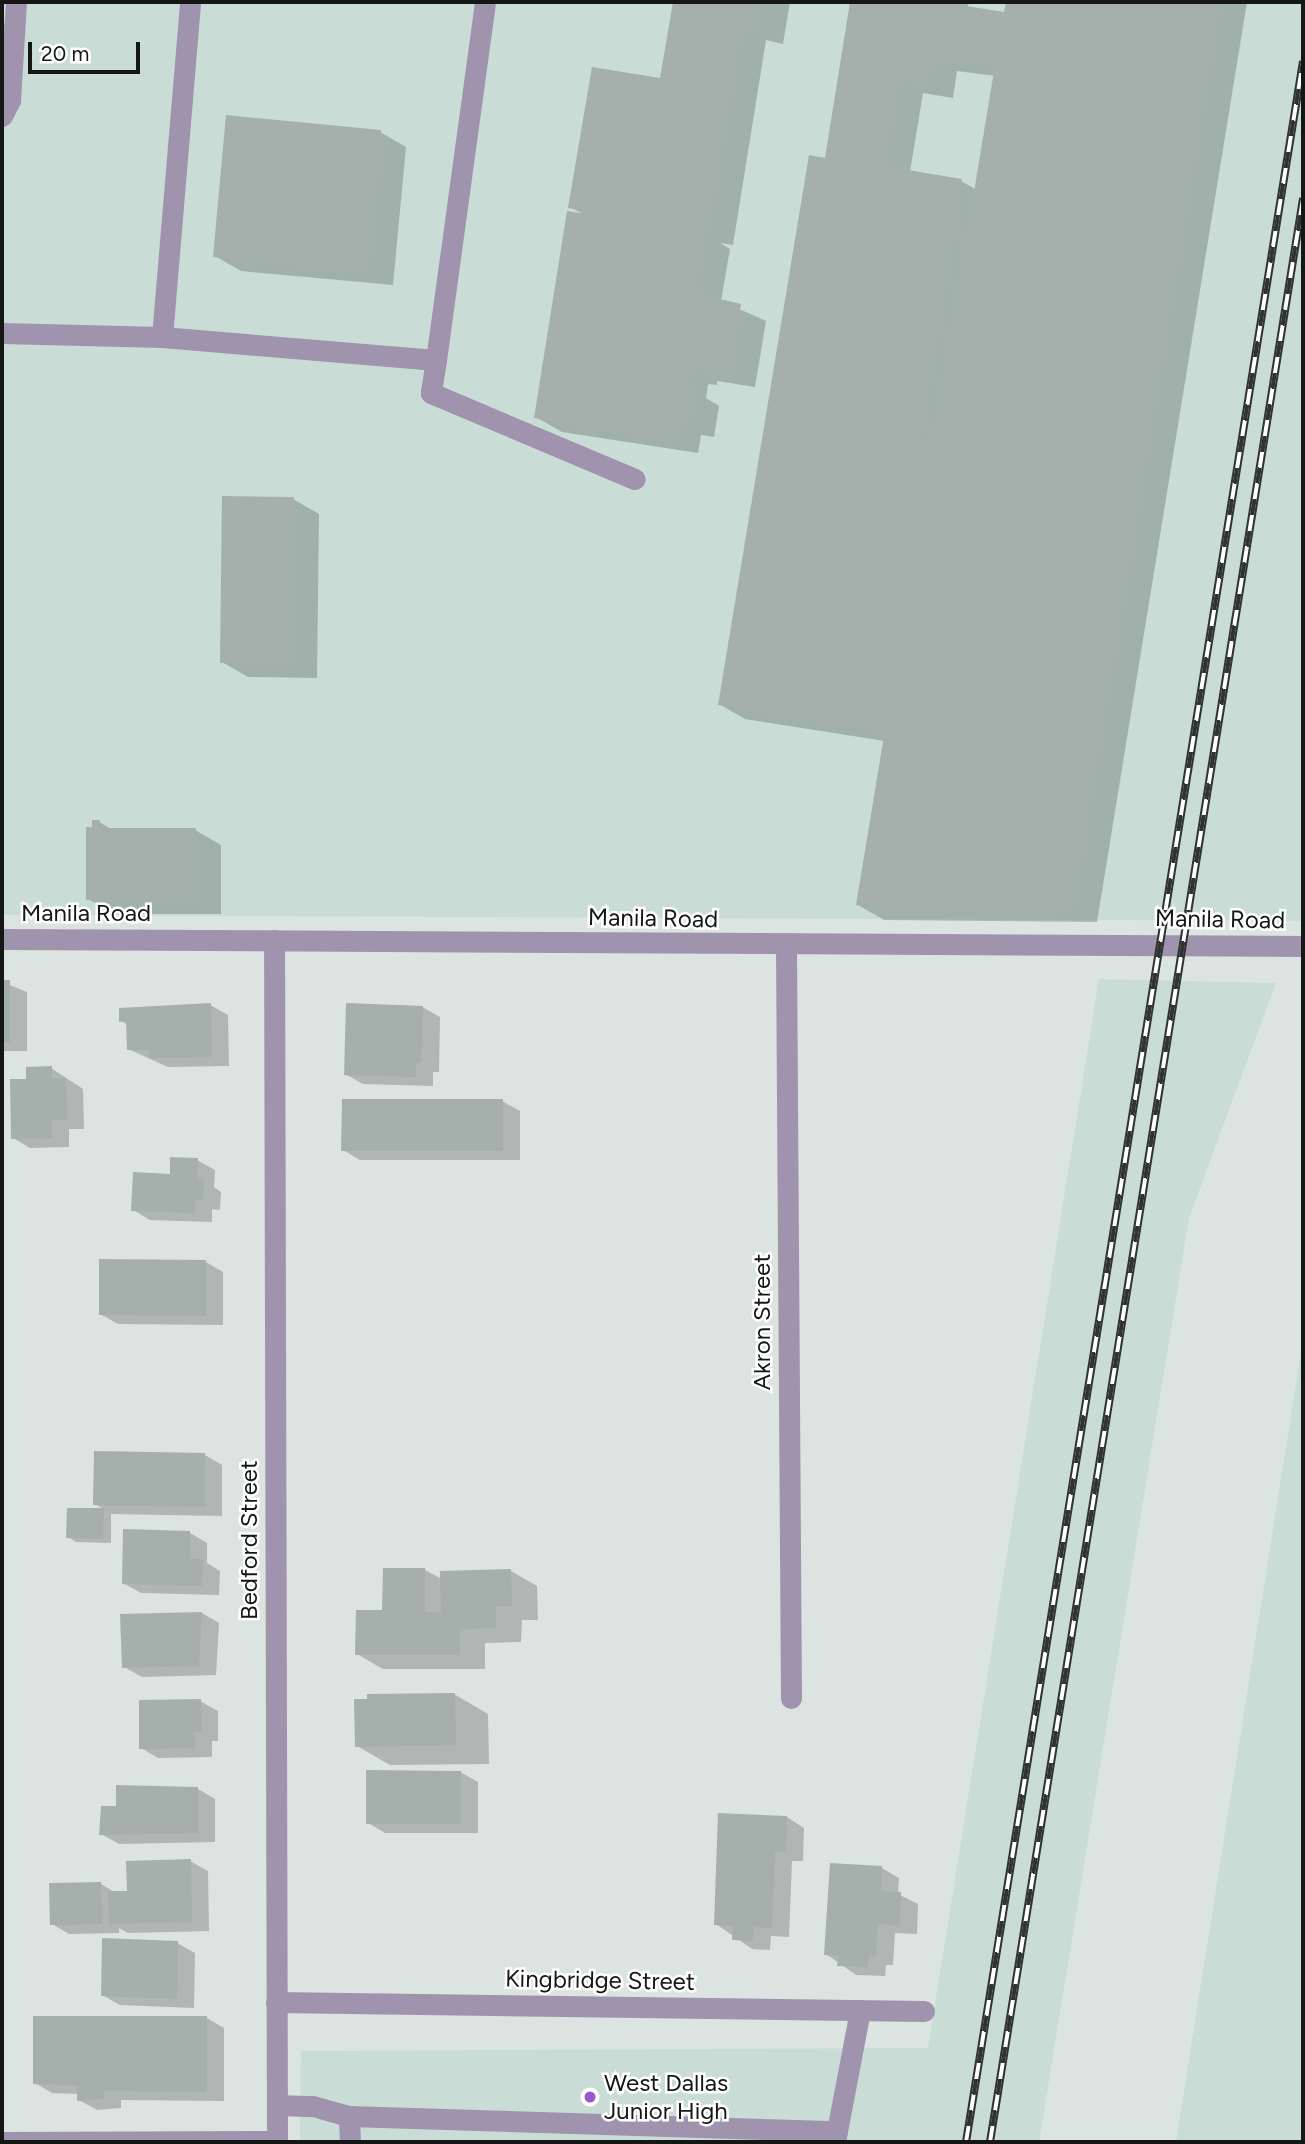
<!DOCTYPE html>
<style>
body{margin:0}
#map{position:relative;width:1305px;height:2144px;overflow:hidden;background:#dbe4e1;font-family:Figtree,sans-serif}
div>[style]{position:absolute}
[style*='--x']{left:calc(var(--x)*1px);top:calc(var(--y)*1px);width:calc(var(--w)*1px);rotate:calc(var(--a)*1deg)}
.built>*{inset:0;background:#cadcd6}
.shadow>*{inset:0;background:#0003}
.building>*{inset:0;background:#a5afac}
.minor>*{height:21px;margin:-10.5px;padding:0 10.5px;transform-origin:10.5px;border-radius:10.5px;background:#a093ae}
.rail>*{height:8px;margin-top:-4px;transform-origin:0;background:repeating-linear-gradient(90deg,#fff 0 16px,#2f3332 0 32px);box-sizing:border-box;border-block:2px solid #2f3332}
.dots>*{width:19px;height:19px;translate:-50% -50%;box-sizing:border-box;border:4px solid #fff;border-radius:50%}
span{translate:-50% -50%;white-space:nowrap;text-align:center;line-height:1.15;-webkit-text-stroke:5px #fff;paint-order:stroke}
.street-label{font-size:24px;color:#141716}
.poi-label{font-size:24px;color:#141716}
.left{translate:0 -50%;text-align:left}
.frame{position:absolute;inset:0;border:4px solid #141716;pointer-events:none}
.scale{position:absolute;left:28px;top:42px;width:112px;height:32px;box-sizing:border-box;border:4px solid #141716;border-top:0;padding-left:9px;font-size:21px;line-height:24px;white-space:nowrap;color:#141716;-webkit-text-stroke:5px #fff;paint-order:stroke}
</style>
<div id="map">
<div class="built">
<div style="clip-path:polygon(2px 2px,1303px 2px,1303px 921px,2px 915px)"></div>
<div style="clip-path:polygon(1099px 979px,1276px 983px,1189px 1218px,1039px 2142px,300px 2142px,301px 2051px,928px 2048px)"></div>
<div style="clip-path:polygon(1303px 1340px,1303px 2142px,1176px 2142px)"></div>
</div>
<div class="shadow">
<div style="clip-path:polygon(674px 2px,790px 2px,783px 44px,766px 40px,733px 245px,720px 243px,730px 249px,721px 301px,766px 321px,755px 387px,717px 381px,717px 385px,708px 384px,706px 398px,719px 406px,714px 437px,701px 435px,698px 453px,562px 432px,536px 417px,583px 214px,570px 207px,662px 80px)"></div>
<div style="clip-path:polygon(evenodd,852px 2px,969px 2px,967px 9px,1006px 13px,1008px 2px,1247px 2px,1097px 922px,884px 920px,858px 905px,885px 741px,745px 719px,719px 704px,826px 160px,852px 2px,957px 71px,996px 76px,977px 190px,961px 181px,910px 172px,923px 93px,953px 98px,957px 71px)"></div>
<div style="clip-path:polygon(2px 22px,10px 27px,2px 106px)"></div>
<div style="clip-path:polygon(380px 132px,406px 147px,393px 285px,241px 271px,215px 256px)"></div>
<div style="clip-path:polygon(293px 499px,319px 514px,317px 678px,248px 677px,222px 662px)"></div>
<div style="clip-path:polygon(99px 822px,113px 830px,195px 830px,221px 845px,221px 914px,114px 914px,88px 899px,94px 828px)"></div>
<div style="clip-path:polygon(2px 982px,27px 992px,27px 1051px,2px 1051px)"></div>
<div style="clip-path:polygon(210px 1005px,228px 1015px,229px 1066px,168px 1067px,128px 1049px,128px 1025px,121px 1021px)"></div>
<div style="clip-path:polygon(422px 1007px,440px 1017px,439px 1072px,433px 1072px,433px 1086px,363px 1084px,345px 1074px)"></div>
<div style="clip-path:polygon(51px 1068px,83px 1089px,84px 1129px,69px 1129px,69px 1147px,30px 1148px,13px 1138px,27px 1080px)"></div>
<div style="clip-path:polygon(502px 1101px,520px 1111px,520px 1160px,360px 1160px,343px 1150px)"></div>
<div style="clip-path:polygon(2px 1144px,4px 1145px,4px 1163px,2px 1163px)"></div>
<div style="clip-path:polygon(197px 1160px,215px 1170px,214px 1187px,221px 1192px,220px 1210px,212px 1209px,212px 1222px,150px 1220px,133px 1210px)"></div>
<div style="clip-path:polygon(101px 1261px,206px 1262px,223px 1272px,223px 1325px,118px 1324px,100px 1314px)"></div>
<div style="clip-path:polygon(205px 1455px,222px 1465px,222px 1516px,111px 1514px,111px 1543px,76px 1542px,68px 1537px,69px 1510px,105px 1510px,95px 1504px)"></div>
<div style="clip-path:polygon(190px 1533px,207px 1543px,207px 1563px,220px 1571px,219px 1595px,141px 1593px,123px 1583px)"></div>
<div style="clip-path:polygon(425px 1570px,442px 1579px,511px 1571px,537px 1586px,538px 1620px,522px 1620px,521px 1642px,485px 1643px,485px 1669px,383px 1669px,357px 1654px,384px 1612px)"></div>
<div style="clip-path:polygon(202px 1613px,219px 1623px,216px 1675px,142px 1677px,124px 1667px)"></div>
<div style="clip-path:polygon(454px 1694px,488px 1714px,489px 1764px,390px 1765px,357px 1746px)"></div>
<div style="clip-path:polygon(200px 1701px,218px 1711px,218px 1741px,212px 1741px,212px 1757px,158px 1758px,141px 1748px)"></div>
<div style="clip-path:polygon(460px 1772px,478px 1782px,478px 1833px,385px 1833px,368px 1823px)"></div>
<div style="clip-path:polygon(198px 1789px,215px 1799px,215px 1842px,119px 1844px,101px 1834px,118px 1808px)"></div>
<div style="clip-path:polygon(787px 1817px,804px 1828px,803px 1861px,792px 1861px,789px 1937px,771px 1936px,770px 1950px,752px 1949px,716px 1924px)"></div>
<div style="clip-path:polygon(190px 1861px,208px 1871px,209px 1931px,128px 1933px,119px 1928px,119px 1933px,69px 1934px,52px 1924px,101px 1884px,116px 1893px,129px 1892px)"></div>
<div style="clip-path:polygon(882px 1868px,899px 1878px,898px 1894px,918px 1904px,917px 1934px,895px 1933px,893px 1965px,886px 1965px,885px 1976px,856px 1975px,826px 1954px)"></div>
<div style="clip-path:polygon(177px 1943px,195px 1953px,194px 2008px,120px 2005px,102px 1995px)"></div>
<div style="clip-path:polygon(207px 2018px,224px 2028px,224px 2101px,121px 2100px,121px 2108px,97px 2110px,79px 2100px,79px 2094px,52px 2093px,35px 2083px)"></div>
</div>
<div class="building">
<div style="clip-path:polygon(673px 2px,762px 2px,757px 30px,740px 27px,707px 231px,568px 208px,592px 67px,660px 78px)"></div>
<div style="clip-path:polygon(850px 2px,940px 2px,1004px 12px,1006px 2px,1219px 2px,1072px 908px,856px 905px,995px 65px,931px 57px,927px 84px,898px 79px,883px 166px,962px 179px,919px 444px,927px 446px,882px 731px,718px 705px,809px 155px,825px 158px)"></div>
<div style="clip-path:polygon(226px 115px,381px 130px,367px 272px,213px 257px)"></div>
<div style="clip-path:polygon(567px 211px,704px 232px,694px 293px,741px 304px,729px 373px,691px 367px,691px 372px,683px 370px,680px 387px,694px 389px,688px 423px,675px 421px,673px 440px,534px 418px)"></div>
<div style="clip-path:polygon(222px 496px,294px 497px,292px 664px,220px 663px)"></div>
<div style="clip-path:polygon(92px 820px,100px 820px,100px 828px,196px 828px,195px 900px,86px 900px,86px 827px,92px 827px)"></div>
<div style="clip-path:polygon(2px 980px,10px 980px,10px 1042px,2px 1042px)"></div>
<div style="clip-path:polygon(211px 1003px,212px 1057px,149px 1058px,149px 1050px,127px 1050px,126px 1021px,119px 1022px,119px 1008px)"></div>
<div style="clip-path:polygon(346px 1003px,423px 1006px,421px 1063px,416px 1063px,416px 1077px,344px 1075px)"></div>
<div style="clip-path:polygon(52px 1066px,52px 1078px,66px 1078px,67px 1120px,52px 1120px,52px 1138px,11px 1139px,10px 1079px,26px 1079px,26px 1067px)"></div>
<div style="clip-path:polygon(342px 1099px,503px 1099px,503px 1151px,341px 1151px)"></div>
<div style="clip-path:polygon(170px 1157px,198px 1158px,197px 1179px,204px 1180px,203px 1201px,195px 1200px,195px 1213px,131px 1211px,133px 1172px,170px 1174px)"></div>
<div style="clip-path:polygon(99px 1259px,206px 1260px,206px 1316px,99px 1315px)"></div>
<div style="clip-path:polygon(94px 1451px,205px 1453px,205px 1507px,93px 1505px)"></div>
<div style="clip-path:polygon(67px 1508px,104px 1508px,103px 1539px,66px 1538px)"></div>
<div style="clip-path:polygon(123px 1529px,190px 1531px,190px 1559px,203px 1559px,202px 1586px,122px 1584px)"></div>
<div style="clip-path:polygon(383px 1568px,425px 1568px,425px 1612px,441px 1612px,440px 1571px,511px 1569px,512px 1606px,496px 1606px,496px 1628px,460px 1629px,460px 1655px,355px 1655px,356px 1610px,382px 1610px)"></div>
<div style="clip-path:polygon(202px 1612px,199px 1666px,122px 1668px,120px 1614px)"></div>
<div style="clip-path:polygon(455px 1693px,456px 1745px,355px 1747px,354px 1699px,367px 1699px,367px 1694px)"></div>
<div style="clip-path:polygon(201px 1699px,202px 1732px,195px 1732px,195px 1748px,139px 1749px,139px 1700px)"></div>
<div style="clip-path:polygon(366px 1770px,461px 1771px,461px 1824px,366px 1824px)"></div>
<div style="clip-path:polygon(116px 1785px,198px 1787px,198px 1833px,99px 1835px,101px 1806px,116px 1806px)"></div>
<div style="clip-path:polygon(718px 1813px,787px 1816px,786px 1852px,775px 1852px,772px 1928px,754px 1927px,753px 1941px,732px 1940px,733px 1926px,714px 1925px)"></div>
<div style="clip-path:polygon(191px 1859px,192px 1922px,109px 1924px,108px 1891px,127px 1891px,126px 1861px)"></div>
<div style="clip-path:polygon(830px 1863px,882px 1866px,881px 1891px,901px 1892px,900px 1925px,878px 1924px,876px 1956px,869px 1956px,868px 1967px,837px 1966px,838px 1956px,824px 1955px)"></div>
<div style="clip-path:polygon(101px 1882px,102px 1924px,50px 1925px,49px 1883px)"></div>
<div style="clip-path:polygon(102px 1938px,178px 1941px,177px 1999px,101px 1996px)"></div>
<div style="clip-path:polygon(33px 2016px,207px 2016px,207px 2092px,104px 2091px,104px 2099px,77px 2101px,77px 2085px,33px 2084px)"></div>
</div>
<div class="minor">
<div style="--x:2;--y:116;--w:18;--a:-63"></div>
<div style="--x:10;--y:100;--w:98;--a:-86.5"></div>
<div style="--x:2;--y:333;--w:160;--a:1.4"></div>
<div style="--x:162;--y:337;--w:275;--a:4.8"></div>
<div style="--x:436;--y:360;--w:33;--a:99"></div>
<div style="--x:431;--y:393;--w:221;--a:22.9"></div>
<div style="--x:162;--y:337;--w:336;--a:-85.2"></div>
<div style="--x:436;--y:360;--w:361;--a:-82.2"></div>
<div style="--x:2;--y:939;--w:1301;--a:0.31"></div>
<div style="--x:786;--y:946;--w:752;--a:89.62"></div>
<div style="--x:276;--y:2002;--w:648;--a:0.8"></div>
<div style="--x:277;--y:2105;--w:36;--a:2"></div>
<div style="--x:313;--y:2106;--w:37;--a:16"></div>
<div style="--x:349;--y:2116;--w:488;--a:1.8"></div>
<div style="--x:837;--y:2131;--w:11;--a:100"></div>
<div style="--x:349;--y:2116;--w:26;--a:88"></div>
<div style="--x:837;--y:2131;--w:123;--a:-79.2"></div>
<div style="--x:2;--y:2142;--w:275;--a:-0.2"></div>
<div style="--x:277;--y:2141;--w:1201;--a:-90.14"></div>
</div>
<div class="rail">
<div style="--x:966;--y:2142;--w:2108;--a:-80.8"></div>
<div style="--x:990;--y:2142;--w:1969;--a:-80.85"></div>
</div>
<div class="dots">
<div style="left:590px;top:2097px;background:#9757cd"></div>
</div>
<div class="street-label">
<span style="left:86px;top:913px">Manila Road</span>
<span style="left:653px;top:918px;rotate:1deg">Manila Road</span>
<span style="left:1220px;top:919px;rotate:1deg">Manila Road</span>
<span style="left:762px;top:1322px;rotate:-90deg">Akron Street</span>
<span style="left:249px;top:1540px;rotate:-90deg">Bedford Street</span>
<span style="left:600px;top:1980px;rotate:1deg">Kingbridge Street</span>
</div>
<div class="poi-label">
<span class="left" style="left:604px;top:2097px">West Dallas<br>Junior High</span>
</div>
<div class="frame"></div>
<div class="scale">20 m</div>
</div>
